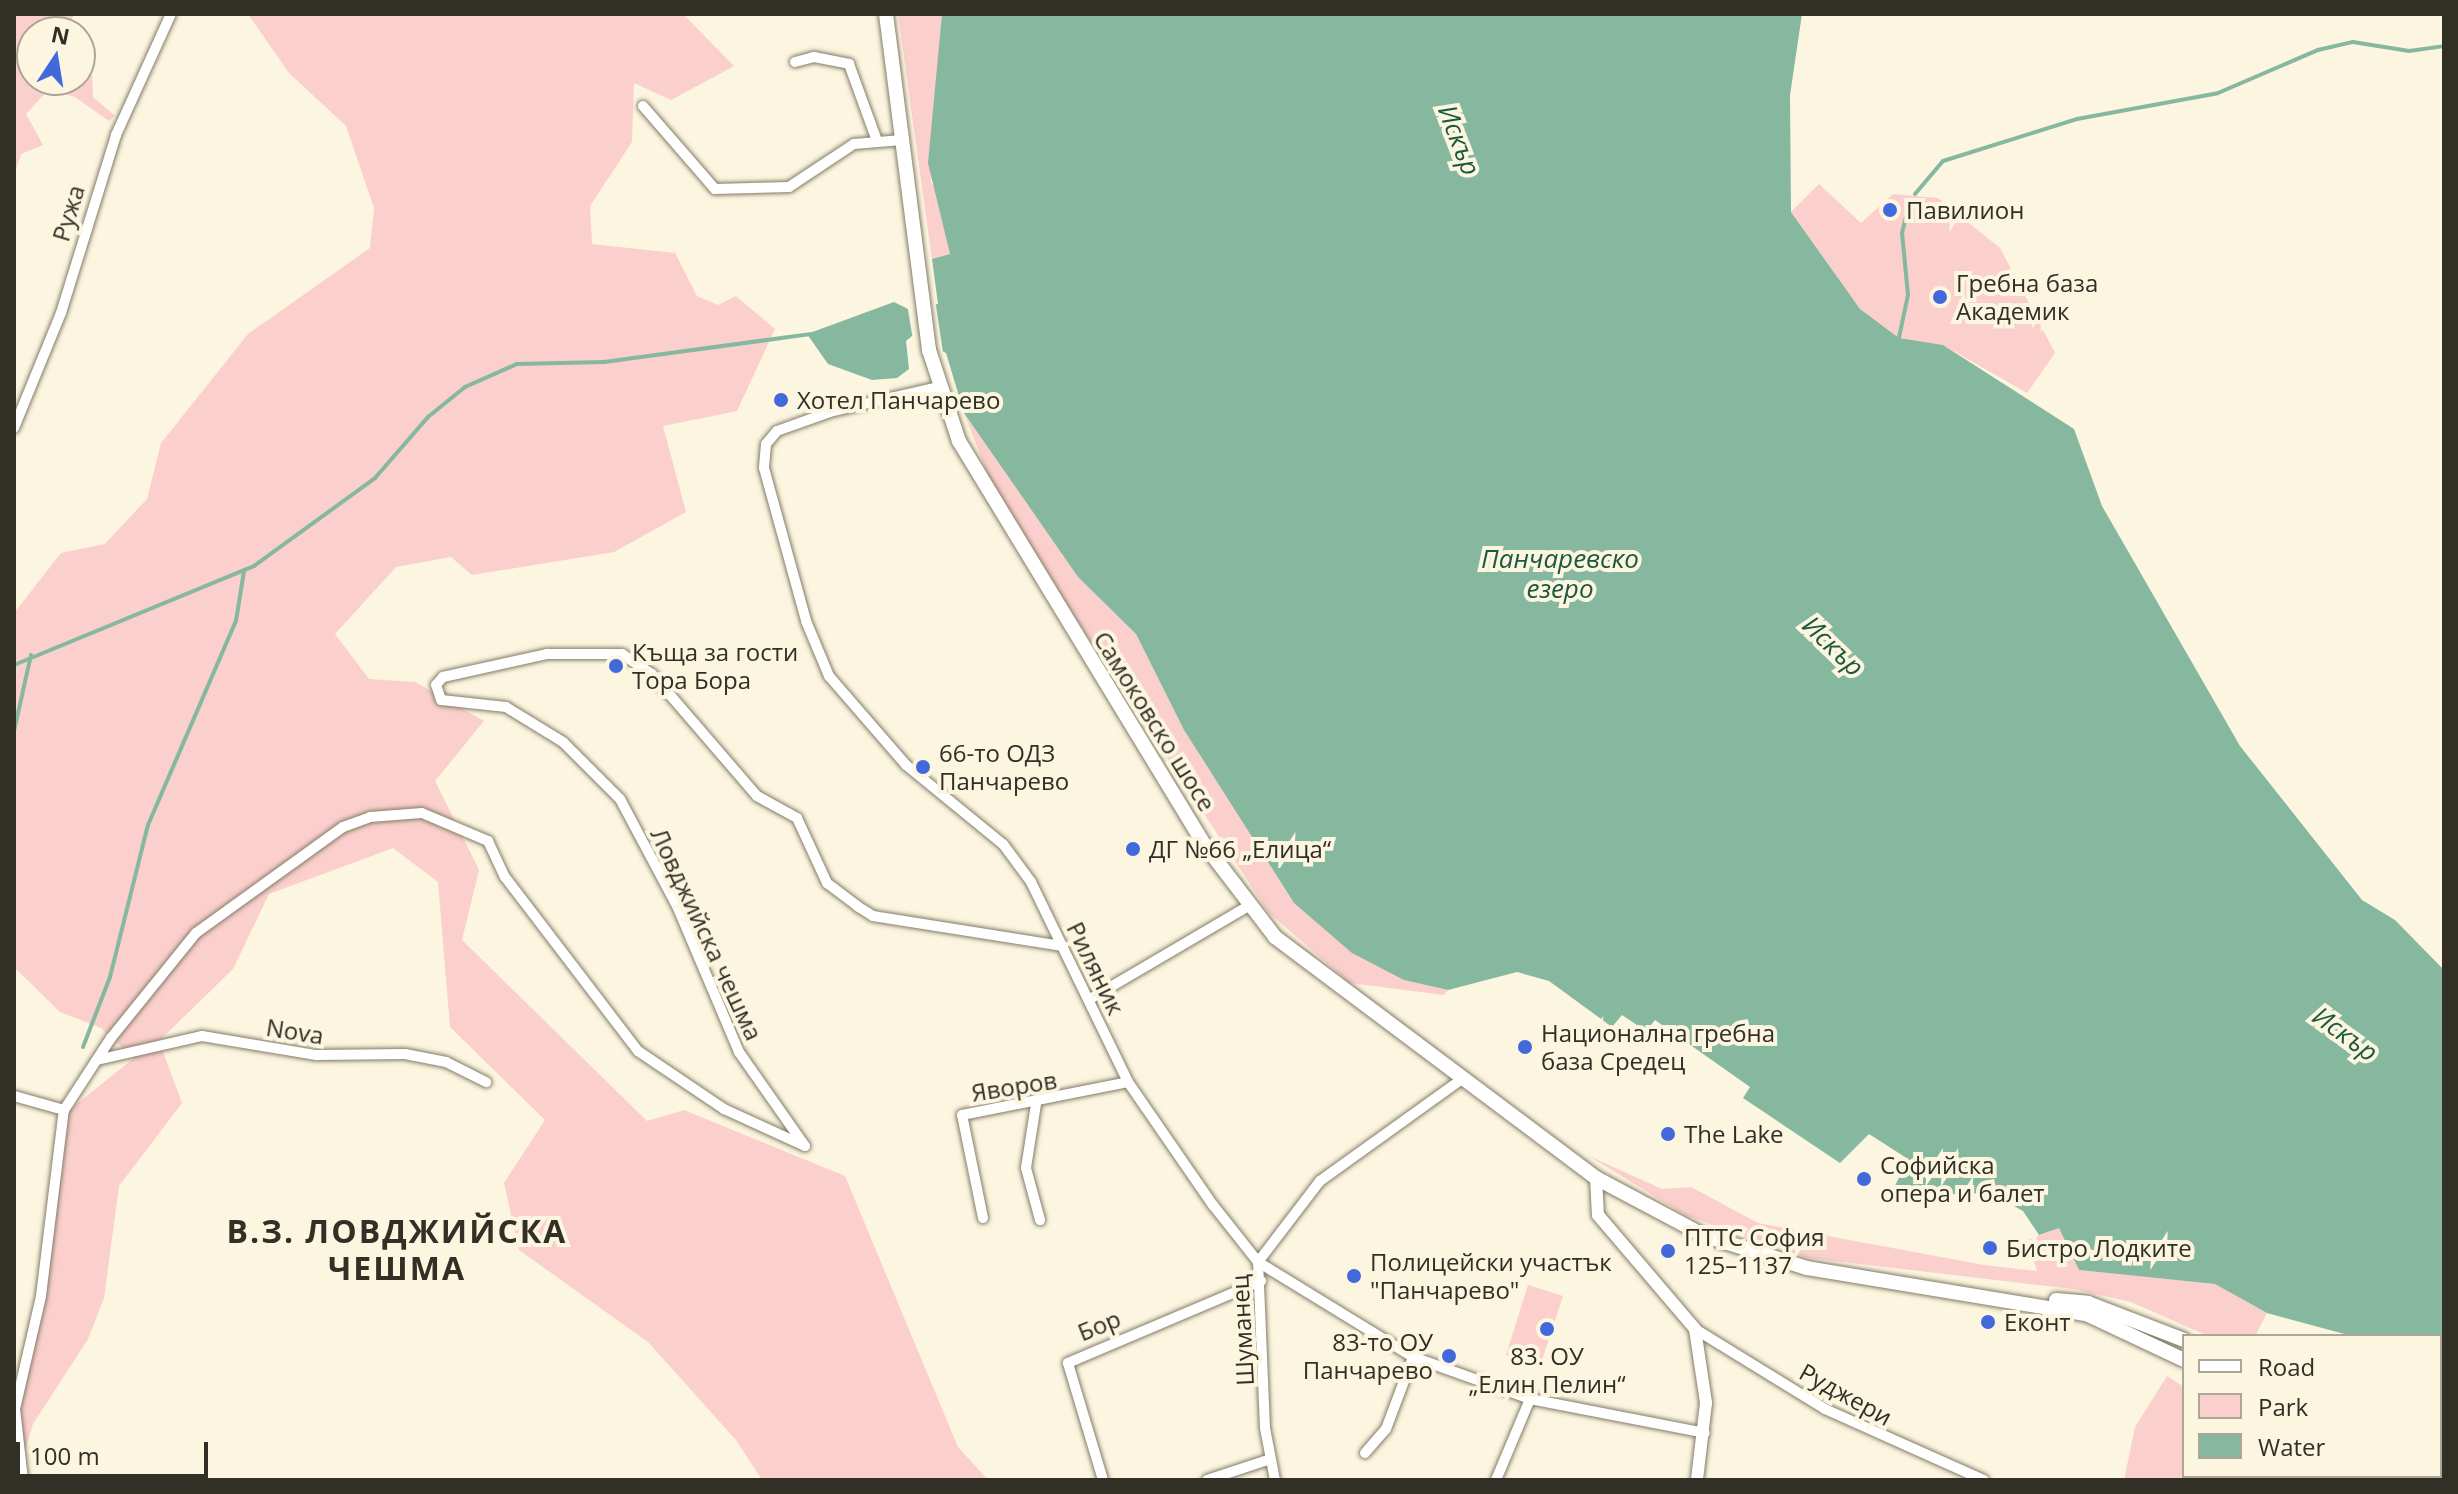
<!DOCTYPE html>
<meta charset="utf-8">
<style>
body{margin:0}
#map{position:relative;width:2458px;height:1494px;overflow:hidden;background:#fcf5df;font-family:"Open Sans",sans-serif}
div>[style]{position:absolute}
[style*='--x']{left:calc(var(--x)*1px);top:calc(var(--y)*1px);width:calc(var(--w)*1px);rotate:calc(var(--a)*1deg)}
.green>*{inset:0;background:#fbcfcc}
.water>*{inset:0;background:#86b89f}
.pier>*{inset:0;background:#fcf5df}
.stream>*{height:4px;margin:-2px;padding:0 2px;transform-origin:2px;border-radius:2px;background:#86b89f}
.river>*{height:24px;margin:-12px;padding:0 12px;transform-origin:12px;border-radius:12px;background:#86b89f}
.roads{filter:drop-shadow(0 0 2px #837c68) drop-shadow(0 0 2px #837c68)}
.minor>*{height:10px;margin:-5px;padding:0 5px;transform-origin:5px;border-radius:5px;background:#fff}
.tertiary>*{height:12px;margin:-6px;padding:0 6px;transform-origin:6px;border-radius:6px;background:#fff}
.secondary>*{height:14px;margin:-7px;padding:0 7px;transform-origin:7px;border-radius:7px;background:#fff}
.dots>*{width:22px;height:22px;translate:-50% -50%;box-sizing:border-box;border:4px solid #fcf5df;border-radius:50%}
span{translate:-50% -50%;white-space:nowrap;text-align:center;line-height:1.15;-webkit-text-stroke:8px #fcf5df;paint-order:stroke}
.poi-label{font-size:24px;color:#312f26}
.left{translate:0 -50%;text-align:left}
.right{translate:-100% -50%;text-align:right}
.street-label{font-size:24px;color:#312f26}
.water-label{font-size:26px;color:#1d5940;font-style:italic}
.district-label{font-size:32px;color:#312f26;font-weight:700;letter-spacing:2px}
.frame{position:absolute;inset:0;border:16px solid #312f26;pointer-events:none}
.legend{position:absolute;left:2182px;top:1334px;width:260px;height:144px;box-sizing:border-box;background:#fcf5df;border:2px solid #aba695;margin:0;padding:10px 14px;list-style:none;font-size:24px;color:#312f26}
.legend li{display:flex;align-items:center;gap:16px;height:40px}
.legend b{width:40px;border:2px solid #aba695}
.north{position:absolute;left:16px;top:16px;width:80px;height:80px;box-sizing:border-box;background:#fcf5df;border:2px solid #aba695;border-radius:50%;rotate:12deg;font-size:22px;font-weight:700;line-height:32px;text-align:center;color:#312f26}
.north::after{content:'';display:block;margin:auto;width:28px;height:36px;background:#4169db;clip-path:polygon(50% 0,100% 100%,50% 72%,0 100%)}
.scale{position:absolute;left:16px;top:1442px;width:192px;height:36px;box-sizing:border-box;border:4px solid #312f26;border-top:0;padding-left:10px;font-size:24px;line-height:28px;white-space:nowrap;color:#312f26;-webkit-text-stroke:6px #fcf5df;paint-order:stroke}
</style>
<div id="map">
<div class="green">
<div style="clip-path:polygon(14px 14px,74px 14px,66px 32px,32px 32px,32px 80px,80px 80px,80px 51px,91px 50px,93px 97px,115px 116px,109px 121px,75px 97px,48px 90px,26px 114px,43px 145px,21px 154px,14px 175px)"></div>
<div style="clip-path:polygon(248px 14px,683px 14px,734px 66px,671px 100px,634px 83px,632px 142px,590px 206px,592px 244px,675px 253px,697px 296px,718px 305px,736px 296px,775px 329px,737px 411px,663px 426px,686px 512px,614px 552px,472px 575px,451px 557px,396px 567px,335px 634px,369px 679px,415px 682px,484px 721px,435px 781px,479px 870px,462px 940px,647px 1121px,684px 1110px,845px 1176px,958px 1447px,988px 1480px,762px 1480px,736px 1440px,648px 1342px,519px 1250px,504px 1183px,545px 1120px,450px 1027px,438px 882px,393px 848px,269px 894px,233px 969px,159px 1041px,182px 1103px,119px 1186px,104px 1298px,88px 1339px,33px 1424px,23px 1457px,20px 1409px,68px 1111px,134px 1058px,101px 1028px,60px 1012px,14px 967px,14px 613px,61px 553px,105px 544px,147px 499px,161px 443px,248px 334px,370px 248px,374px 208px,346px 126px,289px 73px)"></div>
<div style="clip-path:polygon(898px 14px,942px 14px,931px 182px,940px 196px,950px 254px,932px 259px)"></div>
<div style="clip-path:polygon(1819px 184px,1861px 223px,1893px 194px,1938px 198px,2000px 248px,2055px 353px,2027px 393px,1943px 345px,1899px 338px,1860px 309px,1791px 212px)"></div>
<div style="clip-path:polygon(964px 413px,1078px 577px,1136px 634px,1184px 730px,1294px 903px,1404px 980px,1448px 990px,1444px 995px,1350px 983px,1269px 913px,997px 498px)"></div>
<div style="clip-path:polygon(1589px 1156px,1662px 1189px,1691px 1187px,1758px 1223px,1984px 1265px,2037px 1271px,2028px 1240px,2059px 1227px,2079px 1270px,2215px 1284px,2267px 1313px,2255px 1336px,2208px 1336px,2131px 1302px,2073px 1289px,1808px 1258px,1685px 1215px)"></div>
<div style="clip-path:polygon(1528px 1285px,1563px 1296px,1540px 1366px,1506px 1355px)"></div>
<div style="clip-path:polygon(2167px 1376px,2184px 1387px,2184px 1476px,2260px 1480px,2124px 1480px,2135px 1427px)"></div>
</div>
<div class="water">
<div style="clip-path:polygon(942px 14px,1802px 14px,1790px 95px,1791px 212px,1860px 309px,1899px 338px,1943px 345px,2074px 429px,2102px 506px,2240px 746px,2362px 900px,2395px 920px,2444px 970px,2444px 1386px,2440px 1336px,2352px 1336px,2267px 1313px,2215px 1284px,2079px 1270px,2059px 1228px,2039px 1235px,2023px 1211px,1990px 1193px,1890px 1196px,1908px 1159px,1869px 1134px,1840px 1163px,1743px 1098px,1750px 1087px,1655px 1020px,1646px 1031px,1622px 1015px,1612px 1027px,1549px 981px,1517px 972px,1448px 990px,1404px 980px,1352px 953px,1294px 903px,1184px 730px,1136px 634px,1078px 577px,964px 413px,946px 353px,912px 336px,906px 341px,909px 369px,897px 378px,872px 380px,828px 364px,807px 334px,894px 302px,908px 309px,938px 304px,932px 259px,950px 254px,928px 163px)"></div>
</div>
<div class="pier">
<div style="clip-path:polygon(935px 299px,944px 359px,913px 340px,907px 304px)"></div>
</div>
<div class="stream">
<div style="--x:1915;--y:194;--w:43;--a:-49.7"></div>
<div style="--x:1943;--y:161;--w:140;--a:-17.4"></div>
<div style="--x:2077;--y:119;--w:143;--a:-10.4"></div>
<div style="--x:2218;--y:93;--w:109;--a:-23.3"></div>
<div style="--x:2318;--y:50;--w:36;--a:-13"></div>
<div style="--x:2353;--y:42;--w:57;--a:9.1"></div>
<div style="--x:2409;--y:51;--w:35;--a:-8"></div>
<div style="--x:1898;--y:342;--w:48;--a:-78"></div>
<div style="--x:1908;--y:295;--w:62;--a:-95.5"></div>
<div style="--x:1902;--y:233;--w:30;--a:-76"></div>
<div style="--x:14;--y:665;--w:260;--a:-22.4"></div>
<div style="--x:254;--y:566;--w:150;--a:-36"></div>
<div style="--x:375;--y:478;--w:81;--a:-49"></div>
<div style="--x:428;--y:417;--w:48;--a:-39"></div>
<div style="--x:465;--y:387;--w:57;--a:-23.9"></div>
<div style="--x:517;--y:364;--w:87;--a:-1.3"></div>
<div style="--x:604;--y:362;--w:208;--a:-7.7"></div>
<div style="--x:14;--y:731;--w:78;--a:-77.4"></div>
<div style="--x:83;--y:1047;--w:75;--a:-68.9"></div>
<div style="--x:110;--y:977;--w:157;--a:-76"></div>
<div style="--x:148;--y:825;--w:222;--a:-66.7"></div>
<div style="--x:236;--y:621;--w:51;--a:-80.9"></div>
</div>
<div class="river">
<div style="--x:2439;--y:1480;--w:6;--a:-31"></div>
</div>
<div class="roads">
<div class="minor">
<div style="--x:795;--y:62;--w:20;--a:-15"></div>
<div style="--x:814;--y:57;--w:36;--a:11"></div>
<div style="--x:849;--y:64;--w:82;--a:70"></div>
<div style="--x:643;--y:106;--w:110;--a:49.1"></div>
<div style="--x:715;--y:189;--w:74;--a:-1.5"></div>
<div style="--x:789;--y:187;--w:78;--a:-33.5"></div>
<div style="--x:854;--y:144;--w:48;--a:-4.8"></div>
<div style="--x:938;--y:387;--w:111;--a:167"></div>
<div style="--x:830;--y:412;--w:56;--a:160.3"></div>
<div style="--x:777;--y:431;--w:17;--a:130"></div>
<div style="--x:766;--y:444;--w:24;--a:95"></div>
<div style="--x:764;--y:468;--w:159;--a:74.6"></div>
<div style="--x:806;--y:621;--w:60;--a:67.3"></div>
<div style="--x:829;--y:676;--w:118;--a:49.1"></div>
<div style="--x:906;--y:765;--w:125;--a:39.2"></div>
<div style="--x:1003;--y:844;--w:47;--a:53.6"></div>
<div style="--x:1031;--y:882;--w:222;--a:64.1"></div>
<div style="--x:1128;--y:1082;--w:150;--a:55.4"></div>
<div style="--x:1213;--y:1205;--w:73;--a:51.7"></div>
<div style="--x:1258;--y:1262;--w:182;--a:31.5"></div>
<div style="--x:1413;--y:1357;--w:124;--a:19.7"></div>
<div style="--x:1530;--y:1399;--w:178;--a:11"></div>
<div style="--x:14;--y:428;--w:124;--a:-67.8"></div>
<div style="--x:61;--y:313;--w:186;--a:-72.8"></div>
<div style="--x:116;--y:135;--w:133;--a:-65.6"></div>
<div style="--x:1090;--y:999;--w:182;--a:-30.4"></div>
<div style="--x:97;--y:1060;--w:108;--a:-12.9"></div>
<div style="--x:202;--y:1036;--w:116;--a:9.5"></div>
<div style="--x:316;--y:1055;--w:89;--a:-0.6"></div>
<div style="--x:405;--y:1054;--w:42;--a:11"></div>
<div style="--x:446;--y:1062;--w:45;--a:26.6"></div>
<div style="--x:14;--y:1096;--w:52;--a:15.6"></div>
<div style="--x:1036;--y:1104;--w:65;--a:98.9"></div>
<div style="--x:1026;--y:1168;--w:54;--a:74.9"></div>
<div style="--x:983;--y:1218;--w:105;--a:-101.5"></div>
<div style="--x:962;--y:1115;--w:169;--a:-11.2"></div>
<div style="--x:1695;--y:1329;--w:153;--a:31.6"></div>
<div style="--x:1825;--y:1409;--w:174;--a:24.1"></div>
<div style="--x:1365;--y:1453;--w:32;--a:-49"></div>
<div style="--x:1386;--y:1429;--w:77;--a:-69.4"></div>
<div style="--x:23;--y:1480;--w:71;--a:-96.4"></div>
<div style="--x:15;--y:1409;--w:116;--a:-77"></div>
<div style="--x:41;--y:1296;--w:187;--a:-83"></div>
<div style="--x:64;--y:1110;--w:86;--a:-56.9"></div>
<div style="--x:111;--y:1038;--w:135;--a:-51"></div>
<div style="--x:196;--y:933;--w:181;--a:-35.8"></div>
<div style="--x:343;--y:827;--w:29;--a:-20"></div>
<div style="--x:370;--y:817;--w:52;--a:-4.4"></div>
<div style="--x:422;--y:813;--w:72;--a:23"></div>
<div style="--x:488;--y:841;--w:40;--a:65"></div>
<div style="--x:505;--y:877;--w:219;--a:52.6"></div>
<div style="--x:638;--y:1051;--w:104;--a:34"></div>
<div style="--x:724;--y:1109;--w:89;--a:24.6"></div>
<div style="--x:805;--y:1146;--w:115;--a:-125.1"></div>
<div style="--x:739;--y:1052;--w:156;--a:-113"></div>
<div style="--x:678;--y:908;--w:123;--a:-118"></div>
<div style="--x:620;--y:799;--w:81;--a:-135"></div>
<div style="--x:563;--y:742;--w:67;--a:-148.4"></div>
<div style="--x:506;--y:707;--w:65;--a:-173.9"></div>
<div style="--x:441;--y:700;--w:16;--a:-108"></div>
<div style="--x:436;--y:685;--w:11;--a:-49"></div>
<div style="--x:443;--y:677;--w:107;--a:-12.5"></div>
<div style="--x:547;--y:654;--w:75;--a:0"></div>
<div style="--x:622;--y:654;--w:36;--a:34"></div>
<div style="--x:652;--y:674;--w:161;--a:49.3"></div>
<div style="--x:757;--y:796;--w:46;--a:28.8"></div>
<div style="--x:797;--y:818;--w:72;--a:65.2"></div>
<div style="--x:827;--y:883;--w:38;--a:37"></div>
<div style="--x:857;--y:906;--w:19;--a:32"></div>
<div style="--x:873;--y:916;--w:192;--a:9"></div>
<div style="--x:1103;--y:1480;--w:122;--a:-106.7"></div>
<div style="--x:1068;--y:1363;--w:210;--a:-23"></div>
<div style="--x:1207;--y:1480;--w:67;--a:-18.2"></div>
<div style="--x:1275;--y:1480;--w:53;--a:-100.9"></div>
<div style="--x:1265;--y:1428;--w:166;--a:-92.4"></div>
<div style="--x:1258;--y:1262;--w:102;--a:-52.6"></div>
<div style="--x:1320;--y:1181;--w:175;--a:-35.7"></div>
<div style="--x:1496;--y:1480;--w:88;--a:-67.2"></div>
</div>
<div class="tertiary">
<div style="--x:1596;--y:1178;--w:37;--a:87"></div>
<div style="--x:1598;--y:1215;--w:150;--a:49.6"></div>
<div style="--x:1695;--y:1329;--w:75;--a:81.5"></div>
<div style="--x:1706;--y:1403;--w:78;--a:96.7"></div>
</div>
<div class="secondary">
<div style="--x:886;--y:14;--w:339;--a:82.7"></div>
<div style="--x:929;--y:350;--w:96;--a:71.8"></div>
<div style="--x:959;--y:441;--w:472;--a:58.7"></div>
<div style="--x:1204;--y:844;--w:117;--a:52.6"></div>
<div style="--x:1275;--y:937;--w:401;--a:36.9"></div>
<div style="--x:1596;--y:1178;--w:121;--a:28"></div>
<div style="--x:1703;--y:1235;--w:109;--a:17.6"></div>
<div style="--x:1807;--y:1268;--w:283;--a:9.4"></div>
<div style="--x:2086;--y:1314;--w:108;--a:25.1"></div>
<div style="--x:2056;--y:1300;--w:32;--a:5"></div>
<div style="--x:2088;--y:1303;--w:103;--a:21.1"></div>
<div style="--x:2297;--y:1476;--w:5;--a:53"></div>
<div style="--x:2322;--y:1476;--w:4;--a:63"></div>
</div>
</div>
<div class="dots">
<div style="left:1890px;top:210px;background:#4169db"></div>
<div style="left:1940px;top:297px;background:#4169db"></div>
<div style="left:781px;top:400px;background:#4169db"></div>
<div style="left:616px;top:666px;background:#4169db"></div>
<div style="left:923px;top:767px;background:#4169db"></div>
<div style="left:1133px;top:849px;background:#4169db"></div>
<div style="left:1525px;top:1047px;background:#4169db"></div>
<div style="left:1668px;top:1134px;background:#4169db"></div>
<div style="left:1864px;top:1179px;background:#4169db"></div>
<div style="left:1990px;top:1248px;background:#4169db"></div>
<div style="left:1668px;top:1251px;background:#4169db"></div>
<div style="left:1354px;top:1276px;background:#4169db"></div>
<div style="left:1988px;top:1322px;background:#4169db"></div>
<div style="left:1547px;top:1329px;background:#4169db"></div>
<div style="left:1449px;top:1356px;background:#4169db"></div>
</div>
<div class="poi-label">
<span class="left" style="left:1906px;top:210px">Павилион</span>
<span class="left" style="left:1956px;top:297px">Гребна база<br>Академик</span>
<span class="left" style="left:797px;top:400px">Хотел Панчарево</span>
<span class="left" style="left:632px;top:666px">Къща за гости<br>Тора Бора</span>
<span class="left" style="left:939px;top:767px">66-то ОДЗ<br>Панчарево</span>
<span class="left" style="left:1149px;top:849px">ДГ №66 „Елица“</span>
<span class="left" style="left:1541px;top:1047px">Национална гребна<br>база Средец</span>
<span class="left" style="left:1684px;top:1134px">The Lake</span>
<span class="left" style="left:1880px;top:1179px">Софийска<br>опера и балет</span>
<span class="left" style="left:1684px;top:1251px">ПТТС София<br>125–1137</span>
<span class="left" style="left:2006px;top:1248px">Бистро Лодките</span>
<span class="left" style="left:1370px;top:1276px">Полицейски участък<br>"Панчарево"</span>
<span class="left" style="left:2004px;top:1322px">Еконт</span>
<span class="right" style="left:1433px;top:1356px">83-то ОУ<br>Панчарево</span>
<span style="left:1547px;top:1370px">83. ОУ<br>„Елин Пелин“</span>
</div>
<div class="street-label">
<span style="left:68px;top:213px;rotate:-73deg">Ружа</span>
<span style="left:1155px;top:721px;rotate:58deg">Самоковско шосе</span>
<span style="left:707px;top:934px;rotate:65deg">Ловджийска чешма</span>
<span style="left:1096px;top:968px;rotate:64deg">Риляник</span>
<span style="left:295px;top:1031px;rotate:9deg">Nova</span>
<span style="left:1014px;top:1086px;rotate:-9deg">Яворов</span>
<span style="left:1099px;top:1325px;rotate:-22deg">Бор</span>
<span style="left:1242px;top:1330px;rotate:-93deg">Шуманец</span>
<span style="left:1846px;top:1394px;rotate:29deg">Руджери</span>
</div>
<div class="water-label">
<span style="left:1459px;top:140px;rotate:69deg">Искър</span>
<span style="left:1560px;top:574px">Панчаревско<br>езеро</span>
<span style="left:1833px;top:646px;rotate:44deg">Искър</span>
<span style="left:2345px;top:1034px;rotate:36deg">Искър</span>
</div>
<div class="district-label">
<span style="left:397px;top:1250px">В.З. ЛОВДЖИЙСКА<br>ЧЕШМА</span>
</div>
<div class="frame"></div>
<ul class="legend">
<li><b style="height:10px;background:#fff"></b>Road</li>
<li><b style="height:22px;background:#fbcfcc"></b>Park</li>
<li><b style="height:22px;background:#86b89f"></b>Water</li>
</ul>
<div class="north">N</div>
<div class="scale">100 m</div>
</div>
